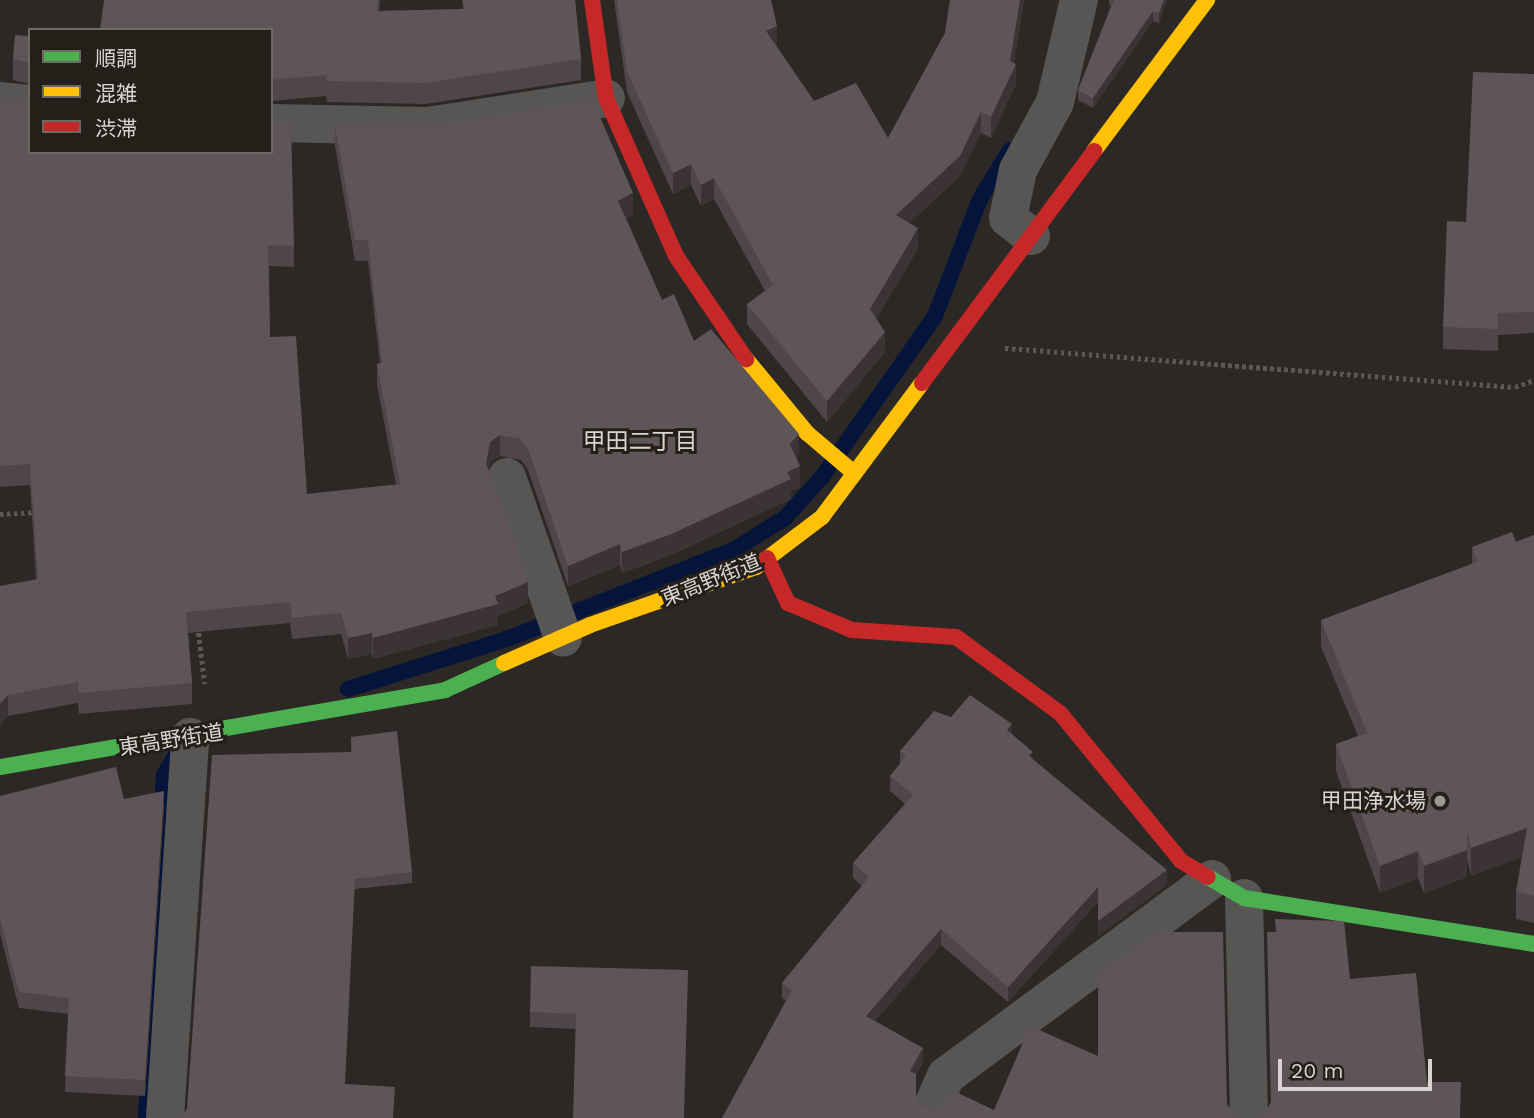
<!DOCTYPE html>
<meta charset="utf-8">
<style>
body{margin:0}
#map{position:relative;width:1534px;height:1118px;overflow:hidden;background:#2b2825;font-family:"Work Sans","Noto Sans JP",sans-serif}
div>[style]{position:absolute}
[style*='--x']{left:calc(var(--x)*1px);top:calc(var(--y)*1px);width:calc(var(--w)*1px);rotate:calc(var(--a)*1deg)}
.stream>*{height:16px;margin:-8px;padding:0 8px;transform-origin:8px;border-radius:8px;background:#05143b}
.path>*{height:4.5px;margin-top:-2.25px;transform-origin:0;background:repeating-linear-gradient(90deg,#595855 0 3.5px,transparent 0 7px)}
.street>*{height:38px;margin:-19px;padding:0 19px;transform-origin:19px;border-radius:19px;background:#585654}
.fast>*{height:16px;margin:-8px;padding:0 8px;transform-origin:8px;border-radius:8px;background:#4caf50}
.slow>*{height:16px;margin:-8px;padding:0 8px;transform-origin:8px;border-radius:8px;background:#ffc107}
.jam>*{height:16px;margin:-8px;padding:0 8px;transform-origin:8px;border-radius:8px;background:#c62828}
.wall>*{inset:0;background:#504548}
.shaded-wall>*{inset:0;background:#3b3334}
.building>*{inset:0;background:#5f5457}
.dots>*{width:19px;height:19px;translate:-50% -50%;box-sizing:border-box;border:4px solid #242019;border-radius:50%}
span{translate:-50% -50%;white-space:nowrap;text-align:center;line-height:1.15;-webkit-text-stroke:6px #242019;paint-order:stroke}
.street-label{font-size:21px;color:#d8d5d1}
.poi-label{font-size:21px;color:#d8d5d1}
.right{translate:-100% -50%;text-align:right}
.neighbourhood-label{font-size:23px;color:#d8d5d1}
.legend{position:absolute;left:28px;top:28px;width:245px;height:126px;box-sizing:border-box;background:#242019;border:2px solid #6c6863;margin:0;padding:9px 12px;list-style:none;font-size:21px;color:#d8d5d1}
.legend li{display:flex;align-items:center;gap:14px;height:35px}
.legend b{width:35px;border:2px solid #6c6863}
.scale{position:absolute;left:1278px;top:1059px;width:154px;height:32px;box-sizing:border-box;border:4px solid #d8d5d1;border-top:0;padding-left:9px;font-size:21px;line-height:24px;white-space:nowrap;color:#d8d5d1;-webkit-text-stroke:5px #242019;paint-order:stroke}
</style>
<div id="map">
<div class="stream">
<div style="--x:348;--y:689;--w:167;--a:-17.5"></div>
<div style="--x:507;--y:639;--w:245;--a:-21.5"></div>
<div style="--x:735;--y:549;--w:59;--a:-31.8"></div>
<div style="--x:785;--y:518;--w:55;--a:-47.9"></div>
<div style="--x:822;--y:477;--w:197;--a:-54.9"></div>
<div style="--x:935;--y:316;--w:125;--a:-69"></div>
<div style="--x:980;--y:199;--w:57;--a:-58.5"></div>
<div style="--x:146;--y:1118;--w:343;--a:-87"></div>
<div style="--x:164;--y:775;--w:30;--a:-60"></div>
</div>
<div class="path">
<div style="--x:1005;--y:348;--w:511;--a:4.37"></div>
<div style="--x:1515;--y:387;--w:20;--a:-20"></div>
<div style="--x:0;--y:514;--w:38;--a:-3"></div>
<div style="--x:198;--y:626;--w:58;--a:83.1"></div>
</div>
<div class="street">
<div style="--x:0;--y:101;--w:30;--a:6"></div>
<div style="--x:271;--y:123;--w:157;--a:1.1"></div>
<div style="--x:428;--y:126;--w:180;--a:-8.9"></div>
<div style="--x:1031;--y:236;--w:29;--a:-142"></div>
<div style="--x:1008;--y:218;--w:49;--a:-78.2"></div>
<div style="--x:1018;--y:170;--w:77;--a:-61.4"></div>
<div style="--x:1055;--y:102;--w:105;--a:-76.8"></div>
<div style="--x:507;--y:477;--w:170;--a:70.8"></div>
<div style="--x:1244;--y:898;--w:220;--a:88.7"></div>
<div style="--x:933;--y:1105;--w:32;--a:-66"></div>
<div style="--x:946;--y:1076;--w:331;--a:-36.5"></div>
<div style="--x:165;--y:1118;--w:382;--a:-86.2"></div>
</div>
<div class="fast">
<div style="--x:0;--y:767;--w:452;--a:-9.8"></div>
<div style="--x:445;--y:690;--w:65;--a:-24.6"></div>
<div style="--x:1208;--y:877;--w:42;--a:30.3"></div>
<div style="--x:1244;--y:898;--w:294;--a:9"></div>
</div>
<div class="slow">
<div style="--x:1094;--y:151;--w:189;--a:-53.2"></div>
<div style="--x:746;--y:359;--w:96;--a:50.5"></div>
<div style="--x:807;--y:433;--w:62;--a:40.4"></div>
<div style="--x:504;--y:663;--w:94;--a:-23.8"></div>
<div style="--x:590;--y:625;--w:176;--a:-19.3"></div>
<div style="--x:756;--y:567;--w:83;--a:-37.1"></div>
<div style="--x:822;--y:517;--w:167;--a:-53.3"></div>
</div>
<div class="jam">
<div style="--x:592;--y:0;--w:99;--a:81.9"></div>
<div style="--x:606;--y:98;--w:173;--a:66.1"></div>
<div style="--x:676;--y:256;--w:125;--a:55.8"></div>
<div style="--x:922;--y:383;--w:289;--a:-53.4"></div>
<div style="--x:767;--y:558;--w:50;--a:65"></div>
<div style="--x:788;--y:603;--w:69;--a:22.9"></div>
<div style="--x:852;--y:630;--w:104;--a:3.9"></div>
<div style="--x:956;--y:637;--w:129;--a:36.2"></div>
<div style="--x:1060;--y:713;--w:191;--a:50.7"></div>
<div style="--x:1181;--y:861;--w:31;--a:31"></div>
</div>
<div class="wall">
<div style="clip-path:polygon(104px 0,380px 0,379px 11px,463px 9px,462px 0,575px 0,581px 59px,581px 80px,426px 104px,327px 102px,326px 96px,271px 101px,271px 30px)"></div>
<div style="clip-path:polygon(614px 0,771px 0,777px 47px,814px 101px,888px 138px,945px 33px,950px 0,1024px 0,1014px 62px,1016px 84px,991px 138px,981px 133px,960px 176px,909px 223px,918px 249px,876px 319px,885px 352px,827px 422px,747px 324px,747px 304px,765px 291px,714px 199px,701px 206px,691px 185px,673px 194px,627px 92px)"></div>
<div style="clip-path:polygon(1109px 0,1167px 0,1159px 23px,1153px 21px,1093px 108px,1078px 100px,1078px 90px,1111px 6px,1109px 5px)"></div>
<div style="clip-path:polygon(30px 36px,30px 84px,13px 80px,13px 59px)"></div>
<div style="clip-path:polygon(1534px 74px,1534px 333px,1498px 335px,1498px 351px,1443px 349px,1443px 327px,1466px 222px)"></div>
<div style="clip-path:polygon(0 102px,294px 246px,294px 267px,269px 266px,270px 337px,307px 494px,396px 485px,377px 385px,377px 364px,380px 363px,368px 261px,355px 261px,335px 146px,335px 125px,633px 214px,626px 218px,662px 300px,694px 341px,799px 455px,796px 458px,800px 487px,791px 491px,791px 499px,669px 556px,622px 573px,620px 565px,568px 586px,528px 470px,521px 460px,500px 456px,490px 463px,489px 470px,528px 603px,498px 616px,498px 625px,373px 659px,372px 654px,348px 659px,341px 634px,292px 639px,290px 623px,188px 633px,192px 683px,192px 704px,79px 714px,78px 703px,8px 716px,0 725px,36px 579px,30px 485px,0 487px)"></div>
<div style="clip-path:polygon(1534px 535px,1534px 923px,1516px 919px,1516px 892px,1522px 857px,1471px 876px,1467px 859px,1467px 877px,1424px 893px,1418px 878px,1380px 893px,1336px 771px,1336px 744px,1358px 736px,1321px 647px,1321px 620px,1472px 564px,1472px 547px,1516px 542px)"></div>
<div style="clip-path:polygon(951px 717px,1012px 734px,1033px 759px,1167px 885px,1098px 936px,1098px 902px,1008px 1002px,941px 945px,875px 1021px,923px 1063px,916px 1075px,916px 1103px,936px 1111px,994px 1110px,1098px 1056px,1227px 1104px,722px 1118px,786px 1001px,782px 998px,782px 983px,862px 886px,853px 878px,853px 863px,905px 804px,890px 791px,890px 776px,900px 764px,900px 751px)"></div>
<div style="clip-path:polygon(351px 737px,412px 872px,412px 883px,355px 889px,187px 1109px,351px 752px)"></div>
<div style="clip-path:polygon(0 796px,124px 799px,164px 807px,145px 1096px,65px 1092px,68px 1014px,19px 1008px,0 934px)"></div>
<div style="clip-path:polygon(688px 970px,575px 1029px,530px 1027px,530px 1012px)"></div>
</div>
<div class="shaded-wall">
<div style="clip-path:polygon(1020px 0,1024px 0,1012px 74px,1016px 64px,1016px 84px,991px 138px,991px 117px,1010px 61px)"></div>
<div style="clip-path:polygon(1164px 0,1167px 0,1159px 23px,1159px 13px)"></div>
<div style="clip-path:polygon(1153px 11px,1153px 21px,1093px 108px,1093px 98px)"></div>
<div style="clip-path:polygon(777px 26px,777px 47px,766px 31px)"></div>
<div style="clip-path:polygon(981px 112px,981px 133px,960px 176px,896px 236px,896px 215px)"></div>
<div style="clip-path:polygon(691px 164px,691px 185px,673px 194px,673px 173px)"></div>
<div style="clip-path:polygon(714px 178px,714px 199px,701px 206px,701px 185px)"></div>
<div style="clip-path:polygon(633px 193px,633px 214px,618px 221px,618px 201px)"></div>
<div style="clip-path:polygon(918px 228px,918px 249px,870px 330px,870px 309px)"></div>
<div style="clip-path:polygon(885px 332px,885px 352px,827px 422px,827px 401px)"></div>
<div style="clip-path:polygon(799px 434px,799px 455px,790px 465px,790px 444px)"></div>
<div style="clip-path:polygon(500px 435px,500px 456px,490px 463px,486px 484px,486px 463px,490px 442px)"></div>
<div style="clip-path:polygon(800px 466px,800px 487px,791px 491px,791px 499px,669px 556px,622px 573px,622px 552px)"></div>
<div style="clip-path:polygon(620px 544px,620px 565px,568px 586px,568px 566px)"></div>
<div style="clip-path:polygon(528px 582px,528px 603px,498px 616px,498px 625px,373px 659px,373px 638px,495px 596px)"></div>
<div style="clip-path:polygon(372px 633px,372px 654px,348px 659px,348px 638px)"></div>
<div style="clip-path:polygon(8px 695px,8px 716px,0 725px,0 704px)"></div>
<div style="clip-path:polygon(1012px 724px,1012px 739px,1007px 730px)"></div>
<div style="clip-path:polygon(164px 791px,164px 807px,145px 1096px,145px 1080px)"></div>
<div style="clip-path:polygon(1527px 828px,1527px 855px,1471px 876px,1471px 848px)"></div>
<div style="clip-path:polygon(1467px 832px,1467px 877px,1424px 893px,1424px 866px)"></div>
<div style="clip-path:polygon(1418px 851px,1418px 878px,1380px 893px,1380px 866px)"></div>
<div style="clip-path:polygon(1167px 870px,1167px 885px,1098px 936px,1098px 921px)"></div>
<div style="clip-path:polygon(1098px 887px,1098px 902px,1008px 1002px,1008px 987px)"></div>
<div style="clip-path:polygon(941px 929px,941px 945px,866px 1031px,866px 1016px)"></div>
<div style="clip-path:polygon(923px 1048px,923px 1063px,916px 1075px,910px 1071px)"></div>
</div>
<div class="building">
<div style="clip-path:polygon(104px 0,378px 0,377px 11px,464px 9px,463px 0,575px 0,581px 59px,426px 83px,327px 81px,326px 75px,271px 80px,271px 30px,100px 30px)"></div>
<div style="clip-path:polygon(617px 0,771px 0,777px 26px,766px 31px,814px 101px,856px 83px,888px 138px,945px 33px,950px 0,1020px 0,1010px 61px,1016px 64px,991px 117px,981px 112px,960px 156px,896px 215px,918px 228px,870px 309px,885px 332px,827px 401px,747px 304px,773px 285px,714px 178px,701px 185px,691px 164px,673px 173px,627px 71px)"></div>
<div style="clip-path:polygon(1114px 0,1164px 0,1159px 13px,1153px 11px,1093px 98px,1078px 90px)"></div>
<div style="clip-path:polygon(15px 35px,30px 36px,30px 63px,13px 59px)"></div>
<div style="clip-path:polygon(1473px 72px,1534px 74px,1534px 312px,1498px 313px,1498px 329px,1443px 327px,1447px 221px,1466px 222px)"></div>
<div style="clip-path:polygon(593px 101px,633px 193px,618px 201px,662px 300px,674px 294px,694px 341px,711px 329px,799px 434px,790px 444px,800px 466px,787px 472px,791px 479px,669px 535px,622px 552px,620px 544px,568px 566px,528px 449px,521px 439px,500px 435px,490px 442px,486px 463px,528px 582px,495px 596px,498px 604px,373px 638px,372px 633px,348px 638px,341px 613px,292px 618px,290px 602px,186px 612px,192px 683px,79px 693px,78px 682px,8px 695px,0 704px,0 586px,38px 579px,30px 464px,0 466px,0 102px,30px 103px,30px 152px,271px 152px,271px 122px,291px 124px,294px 246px,268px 245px,270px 337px,296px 336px,307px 494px,400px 484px,377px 364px,382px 363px,368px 240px,355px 240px,335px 125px,431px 127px)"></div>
<div style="clip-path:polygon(1512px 532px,1516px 542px,1534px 535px,1534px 896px,1516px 892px,1527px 828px,1471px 848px,1467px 832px,1467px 850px,1424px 866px,1418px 851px,1380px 866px,1336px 744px,1367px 733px,1321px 620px,1477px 562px,1472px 547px)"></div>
<div style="clip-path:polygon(970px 695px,1012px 724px,1007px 730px,1033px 752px,1029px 756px,1167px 870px,1098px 921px,1098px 887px,1008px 987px,941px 929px,866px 1016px,923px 1048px,910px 1071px,916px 1074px,916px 1103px,936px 1111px,956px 1092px,994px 1110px,1030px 1026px,1098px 1056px,1098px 975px,1157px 932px,1223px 932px,1227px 1104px,1236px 1118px,722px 1118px,792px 990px,782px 983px,869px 877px,853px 863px,913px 795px,890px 776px,906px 756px,900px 751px,934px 711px,951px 717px)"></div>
<div style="clip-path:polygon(397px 731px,412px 872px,355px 879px,345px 1084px,395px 1087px,393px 1118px,180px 1118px,187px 1109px,212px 755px,352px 752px,351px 737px)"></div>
<div style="clip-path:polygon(116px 767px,124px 799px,164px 791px,145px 1080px,65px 1076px,69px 998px,19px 992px,0 918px,0 796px)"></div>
<div style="clip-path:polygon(1275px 919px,1344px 921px,1350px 979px,1416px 973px,1427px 1082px,1461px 1082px,1460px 1118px,1262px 1118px,1271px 1102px,1267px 932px,1276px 932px)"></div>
<div style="clip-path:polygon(531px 966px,688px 970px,684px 1118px,573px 1118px,576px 1014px,530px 1012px)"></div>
</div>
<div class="dots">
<div style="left:1440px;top:801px;background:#9b9895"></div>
</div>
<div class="street-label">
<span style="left:711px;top:580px;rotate:-22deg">東高野街道</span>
<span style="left:171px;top:740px;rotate:-9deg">東高野街道</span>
</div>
<div class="poi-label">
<span class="right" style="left:1426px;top:801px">甲田浄水場</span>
</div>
<div class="neighbourhood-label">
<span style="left:640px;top:442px">甲田二丁目</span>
</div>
<ul class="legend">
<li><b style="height:9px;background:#4caf50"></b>順調</li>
<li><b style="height:9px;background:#ffc107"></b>混雑</li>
<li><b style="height:9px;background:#c62828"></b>渋滞</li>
</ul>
<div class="scale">20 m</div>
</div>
